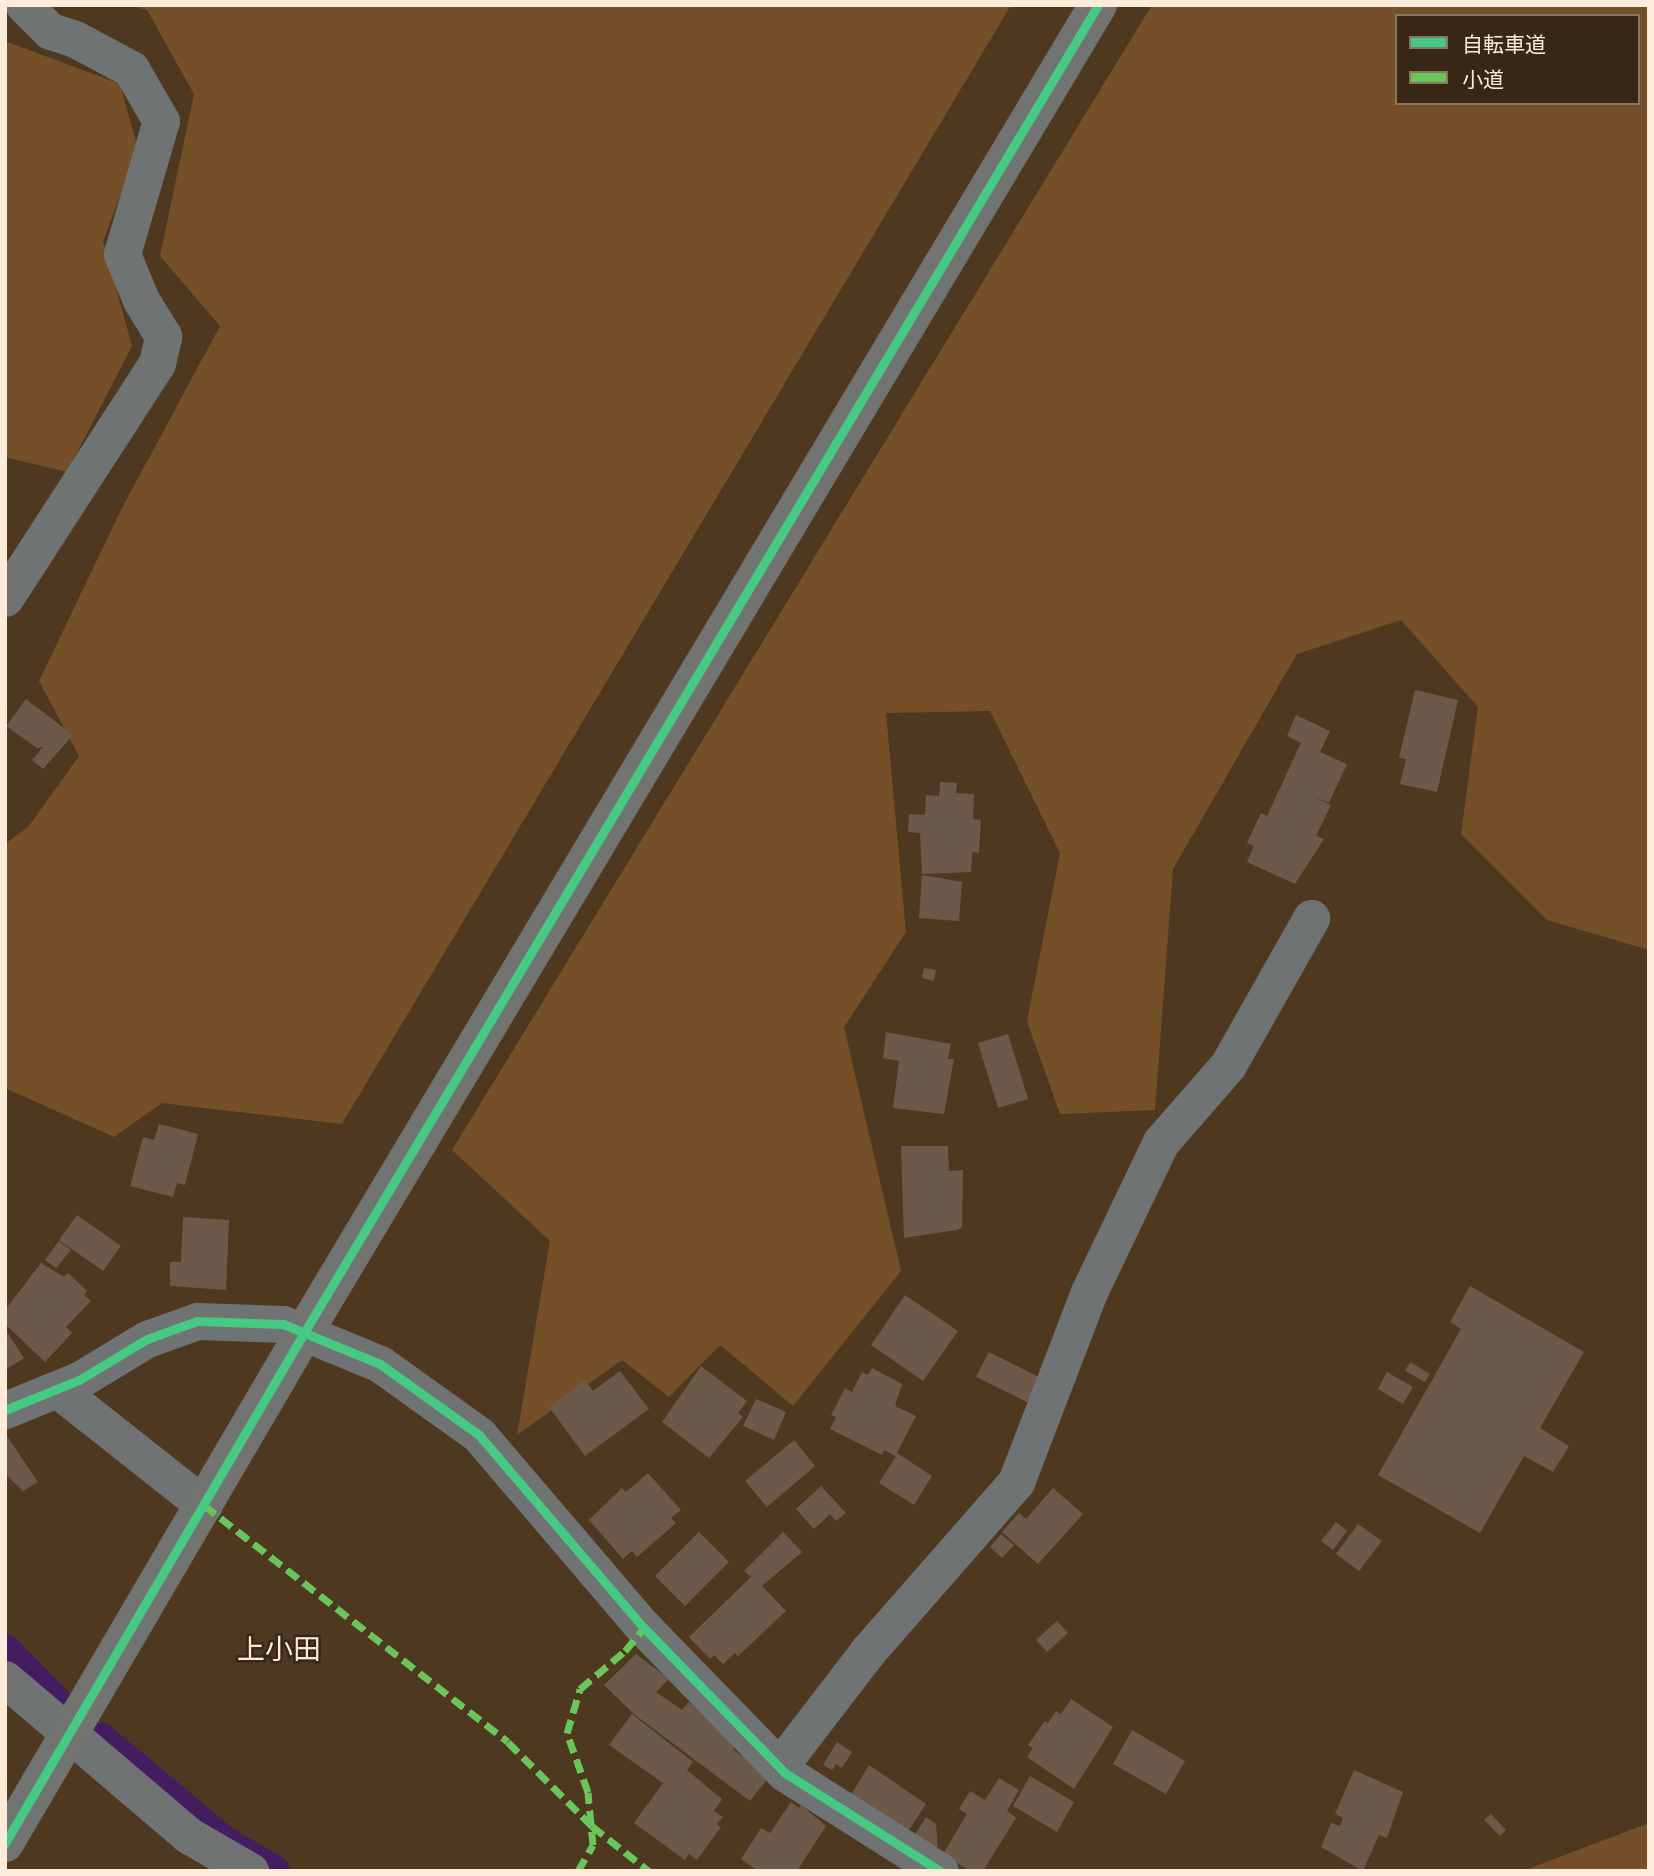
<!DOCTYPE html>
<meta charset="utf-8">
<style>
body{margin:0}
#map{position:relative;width:1654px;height:1876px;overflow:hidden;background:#4e3920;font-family:"Sofia Sans Condensed","Noto Sans JP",sans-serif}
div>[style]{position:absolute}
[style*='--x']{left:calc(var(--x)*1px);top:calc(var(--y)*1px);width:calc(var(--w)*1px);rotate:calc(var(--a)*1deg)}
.green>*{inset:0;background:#754f27}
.canal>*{height:32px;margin:-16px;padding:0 16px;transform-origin:16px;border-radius:16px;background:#441c60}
.building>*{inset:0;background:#6d5949}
.street>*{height:37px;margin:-18.5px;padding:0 18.5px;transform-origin:18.5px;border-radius:18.5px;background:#707374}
.secondary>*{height:38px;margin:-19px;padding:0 19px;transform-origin:19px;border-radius:19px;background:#727472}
.quiet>*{height:7px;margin-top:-3.5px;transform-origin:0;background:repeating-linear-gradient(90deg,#6ac65a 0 14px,transparent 0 21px)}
.cycleway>*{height:9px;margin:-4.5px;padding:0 4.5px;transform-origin:4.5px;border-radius:4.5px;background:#46c982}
span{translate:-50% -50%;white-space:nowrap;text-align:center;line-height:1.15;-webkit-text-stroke:5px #392715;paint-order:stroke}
.quarter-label{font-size:28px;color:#feebd9}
.frame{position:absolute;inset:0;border:7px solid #feebd9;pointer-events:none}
.legend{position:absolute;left:1395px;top:14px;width:245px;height:91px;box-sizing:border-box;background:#392715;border:2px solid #887563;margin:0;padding:9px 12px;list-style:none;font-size:21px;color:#feebd9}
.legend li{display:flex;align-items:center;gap:14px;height:35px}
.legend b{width:35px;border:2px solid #887563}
</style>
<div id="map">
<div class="green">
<div style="clip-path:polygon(128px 5px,1011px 5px,342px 1124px,162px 1103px,114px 1137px,5px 1088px,5px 844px,29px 826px,79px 756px,39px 681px,122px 508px,220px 326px,160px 256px,194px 94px,147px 10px)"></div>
<div style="clip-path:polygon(evenodd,1152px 5px,1649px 5px,1649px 950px,1547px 920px,1461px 834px,1478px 707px,1401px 620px,1297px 654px,1173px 869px,1155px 1110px,1060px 1114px,1027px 1021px,1060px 853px,990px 711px,886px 713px,906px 932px,844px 1027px,901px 1271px,793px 1406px,720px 1345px,669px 1397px,622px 1360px,517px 1435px,550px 1241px,452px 1150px,1152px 5px,1397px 16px,1638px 16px,1638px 103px,1397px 103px,1397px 16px)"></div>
<div style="clip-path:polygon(5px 41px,120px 84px,138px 149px,103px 241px,132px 346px,67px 472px,5px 457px)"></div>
<div style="clip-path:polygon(1649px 1823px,1649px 1871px,1523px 1871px)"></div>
</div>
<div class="canal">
<div style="--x:5;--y:1650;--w:76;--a:45.5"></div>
<div style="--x:101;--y:1739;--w:160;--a:39.9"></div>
<div style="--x:224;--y:1842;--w:58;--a:30.1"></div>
</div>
<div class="building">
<div style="clip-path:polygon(1415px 690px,1458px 700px,1437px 792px,1400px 784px,1406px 759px,1399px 758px)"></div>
<div style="clip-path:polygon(26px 699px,73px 735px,43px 769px,32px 760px,43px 747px,37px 748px,6px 726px)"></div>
<div style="clip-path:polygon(1296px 715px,1330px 731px,1320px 752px,1347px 764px,1329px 803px,1312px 796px,1331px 805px,1316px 836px,1324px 839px,1295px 884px,1247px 862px,1254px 846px,1247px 843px,1261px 813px,1267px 816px,1301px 743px,1287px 736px)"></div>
<div style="clip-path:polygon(940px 782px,957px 783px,956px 793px,974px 794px,973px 819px,981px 820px,979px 853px,972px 852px,971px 872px,922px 874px,920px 833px,908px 832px,909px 814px,925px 815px,926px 795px,939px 796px)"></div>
<div style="clip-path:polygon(922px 875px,962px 882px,959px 921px,919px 918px)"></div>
<div style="clip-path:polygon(924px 968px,936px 970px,934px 981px,922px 978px)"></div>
<div style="clip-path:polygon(886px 1032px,951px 1044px,948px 1059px,954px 1059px,944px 1114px,893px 1108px,899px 1061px,883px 1058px)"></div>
<div style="clip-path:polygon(1008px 1034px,1028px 1099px,998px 1108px,978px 1043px)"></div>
<div style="clip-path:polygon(159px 1124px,198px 1134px,185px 1185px,177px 1183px,173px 1197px,130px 1186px,143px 1137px,154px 1140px)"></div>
<div style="clip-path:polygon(901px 1146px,948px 1146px,949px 1171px,963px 1170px,962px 1227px,957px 1230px,904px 1238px)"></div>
<div style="clip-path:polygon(77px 1215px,121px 1246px,103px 1271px,59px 1240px)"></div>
<div style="clip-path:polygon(183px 1217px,229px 1220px,226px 1290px,170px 1286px,170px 1262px,181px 1262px)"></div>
<div style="clip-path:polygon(59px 1241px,71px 1250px,56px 1268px,45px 1260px)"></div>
<div style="clip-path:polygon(41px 1263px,64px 1277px,68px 1273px,87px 1291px,84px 1295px,91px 1301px,66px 1327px,72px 1333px,45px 1362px,5px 1324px,5px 1310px)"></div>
<div style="clip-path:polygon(1470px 1286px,1584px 1352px,1540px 1428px,1569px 1446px,1553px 1472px,1524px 1456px,1480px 1533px,1378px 1475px,1461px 1329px,1450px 1322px)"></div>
<div style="clip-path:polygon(905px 1295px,958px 1331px,923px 1381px,871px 1345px)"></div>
<div style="clip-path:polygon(5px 1329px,24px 1358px,5px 1370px)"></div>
<div style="clip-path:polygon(989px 1352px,1041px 1378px,1029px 1403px,976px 1377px)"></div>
<div style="clip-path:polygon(1410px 1362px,1430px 1374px,1425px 1382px,1405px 1371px)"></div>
<div style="clip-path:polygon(701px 1366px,747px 1401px,738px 1413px,743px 1417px,709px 1458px,662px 1422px)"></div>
<div style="clip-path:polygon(872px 1368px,902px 1384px,895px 1406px,916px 1416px,897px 1453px,932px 1476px,914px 1505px,879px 1483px,896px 1456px,884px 1450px,882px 1455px,830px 1429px,836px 1417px,831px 1415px,845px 1388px,852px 1392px,862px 1372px,868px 1375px)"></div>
<div style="clip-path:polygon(620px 1371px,649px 1409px,585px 1456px,549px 1407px,585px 1380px,593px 1391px)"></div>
<div style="clip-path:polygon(1387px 1372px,1413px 1387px,1403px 1404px,1378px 1389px)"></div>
<div style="clip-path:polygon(756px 1399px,786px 1412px,774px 1440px,743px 1426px)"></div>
<div style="clip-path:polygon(7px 1436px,38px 1482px,23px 1491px,5px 1474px)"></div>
<div style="clip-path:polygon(794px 1440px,815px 1466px,767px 1507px,745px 1481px)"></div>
<div style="clip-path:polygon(648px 1473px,681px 1510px,671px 1518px,676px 1523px,637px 1557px,632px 1551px,623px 1559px,589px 1520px,622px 1488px,626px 1492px)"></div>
<div style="clip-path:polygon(821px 1486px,846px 1513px,836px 1521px,830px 1514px,814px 1529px,796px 1509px)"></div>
<div style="clip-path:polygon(1053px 1488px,1083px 1514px,1038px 1564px,1002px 1532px,1019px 1513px,1026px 1519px)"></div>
<div style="clip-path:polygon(1336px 1522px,1347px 1531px,1333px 1550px,1321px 1541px)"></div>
<div style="clip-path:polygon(1358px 1524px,1382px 1541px,1359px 1571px,1336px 1554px)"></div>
<div style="clip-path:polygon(699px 1532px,729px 1562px,685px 1606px,655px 1576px)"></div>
<div style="clip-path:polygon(783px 1532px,802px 1552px,762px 1586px,786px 1611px,738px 1656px,735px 1653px,723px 1664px,714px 1655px,710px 1659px,689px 1637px,751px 1577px,744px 1571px)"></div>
<div style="clip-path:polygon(1001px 1534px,1014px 1545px,1002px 1558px,990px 1547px)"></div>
<div style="clip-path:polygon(1057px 1621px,1068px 1633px,1047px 1652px,1036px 1640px)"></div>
<div style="clip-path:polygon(636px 1654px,669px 1679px,656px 1692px,682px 1710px,689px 1702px,737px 1744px,733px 1749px,769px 1777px,750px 1801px,635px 1715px,604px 1685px)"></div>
<div style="clip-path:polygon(1071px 1699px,1113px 1727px,1074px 1789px,1027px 1757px,1033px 1748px,1028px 1745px,1045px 1721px,1048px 1723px,1056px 1711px,1061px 1714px)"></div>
<div style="clip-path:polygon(632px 1714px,693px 1762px,687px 1770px,722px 1799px,714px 1811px,723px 1817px,717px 1824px,721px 1827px,697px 1860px,689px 1854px,685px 1860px,634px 1823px,663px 1783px,609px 1745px)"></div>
<div style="clip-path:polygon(1132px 1730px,1185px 1761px,1166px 1794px,1113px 1764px)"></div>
<div style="clip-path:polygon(837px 1742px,852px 1752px,842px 1768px,836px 1764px,832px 1770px,823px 1765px)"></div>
<div style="clip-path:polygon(869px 1765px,926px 1804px,909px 1830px,848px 1800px)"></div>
<div style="clip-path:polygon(1354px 1770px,1403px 1792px,1387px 1838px,1379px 1835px,1363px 1871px,1321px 1847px,1331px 1823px,1340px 1826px,1343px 1818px,1335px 1814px)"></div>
<div style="clip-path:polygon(1030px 1776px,1074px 1802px,1057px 1832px,1013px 1806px)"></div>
<div style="clip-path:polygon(999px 1778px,1019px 1790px,1007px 1811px,1016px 1818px,983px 1871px,970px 1871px,943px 1854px,967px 1814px,959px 1809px,970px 1791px,985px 1800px)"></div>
<div style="clip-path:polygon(791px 1802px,799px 1808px,801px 1805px,826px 1826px,797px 1871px,758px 1871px,741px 1859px,761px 1828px,770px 1833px)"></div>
<div style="clip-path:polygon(1491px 1814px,1506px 1830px,1500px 1836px,1484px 1820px)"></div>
<div style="clip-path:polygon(926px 1817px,936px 1824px,938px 1852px,913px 1838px)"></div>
</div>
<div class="street">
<div style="--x:5;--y:598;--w:280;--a:-57.1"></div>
<div style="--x:157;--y:363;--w:28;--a:-77"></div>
<div style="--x:163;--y:336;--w:42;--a:-121.4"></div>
<div style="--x:141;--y:300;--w:50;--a:-112.4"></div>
<div style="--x:122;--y:254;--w:139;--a:-73.7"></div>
<div style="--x:161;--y:121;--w:60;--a:-120"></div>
<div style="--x:131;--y:69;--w:64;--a:-151.8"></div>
<div style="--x:75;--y:39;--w:26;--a:-162"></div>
<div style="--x:50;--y:31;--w:37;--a:-135"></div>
<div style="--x:57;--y:1389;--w:187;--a:38.3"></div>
<div style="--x:5;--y:1410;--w:80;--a:-22.1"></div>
<div style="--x:79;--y:1380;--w:79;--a:-31.1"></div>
<div style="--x:147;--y:1339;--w:53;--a:-19.8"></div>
<div style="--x:197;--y:1321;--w:86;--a:2"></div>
<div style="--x:283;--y:1324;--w:105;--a:22.4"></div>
<div style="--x:380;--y:1364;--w:122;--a:35.6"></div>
<div style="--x:479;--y:1435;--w:254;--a:49.5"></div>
<div style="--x:644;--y:1628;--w:202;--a:45.8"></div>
<div style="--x:785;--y:1773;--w:183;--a:32.3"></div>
<div style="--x:5;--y:1679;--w:240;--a:40.4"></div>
<div style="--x:188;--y:1835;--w:72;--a:30.1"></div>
<div style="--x:779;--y:1767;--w:146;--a:-52.5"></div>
<div style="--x:868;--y:1651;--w:225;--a:-48.8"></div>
<div style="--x:1016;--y:1482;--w:204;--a:-69"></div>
<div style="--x:1089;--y:1292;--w:166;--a:-64.4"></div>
<div style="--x:1161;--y:1142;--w:102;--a:-49"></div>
<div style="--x:1228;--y:1065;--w:169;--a:-60.5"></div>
</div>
<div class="secondary">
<div style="--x:5;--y:1843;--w:593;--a:-59.63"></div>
<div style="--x:305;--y:1331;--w:1545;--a:-59.12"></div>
</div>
<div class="quiet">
<div style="--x:204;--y:1505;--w:385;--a:37.9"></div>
<div style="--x:508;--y:1742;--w:119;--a:45"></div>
<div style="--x:592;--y:1826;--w:73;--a:38.3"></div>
<div style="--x:578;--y:1871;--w:30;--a:-60"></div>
<div style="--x:593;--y:1845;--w:53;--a:-95.4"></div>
<div style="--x:588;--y:1792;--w:63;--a:-109.6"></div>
<div style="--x:567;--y:1733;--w:46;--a:-73.5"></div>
<div style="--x:580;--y:1689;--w:59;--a:-40.2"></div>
<div style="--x:625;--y:1651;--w:30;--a:-50"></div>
</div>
<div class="cycleway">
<div style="--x:5;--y:1410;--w:80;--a:-22.1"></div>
<div style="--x:79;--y:1380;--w:79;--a:-31.1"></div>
<div style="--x:147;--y:1339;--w:53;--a:-19.8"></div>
<div style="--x:197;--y:1321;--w:86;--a:2"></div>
<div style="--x:283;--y:1324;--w:105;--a:22.4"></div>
<div style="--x:380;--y:1364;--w:122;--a:35.6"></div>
<div style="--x:479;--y:1435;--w:254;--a:49.5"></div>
<div style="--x:644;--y:1628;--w:202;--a:45.8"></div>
<div style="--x:785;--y:1773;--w:183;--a:32.3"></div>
<div style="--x:5;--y:1843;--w:593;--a:-59.63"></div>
<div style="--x:305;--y:1331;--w:1545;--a:-59.12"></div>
</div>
<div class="quarter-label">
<span style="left:279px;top:1651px">上小田</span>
</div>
<div class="frame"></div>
<ul class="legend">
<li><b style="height:9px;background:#46c982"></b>自転車道</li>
<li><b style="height:9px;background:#6ac65a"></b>小道</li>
</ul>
</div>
